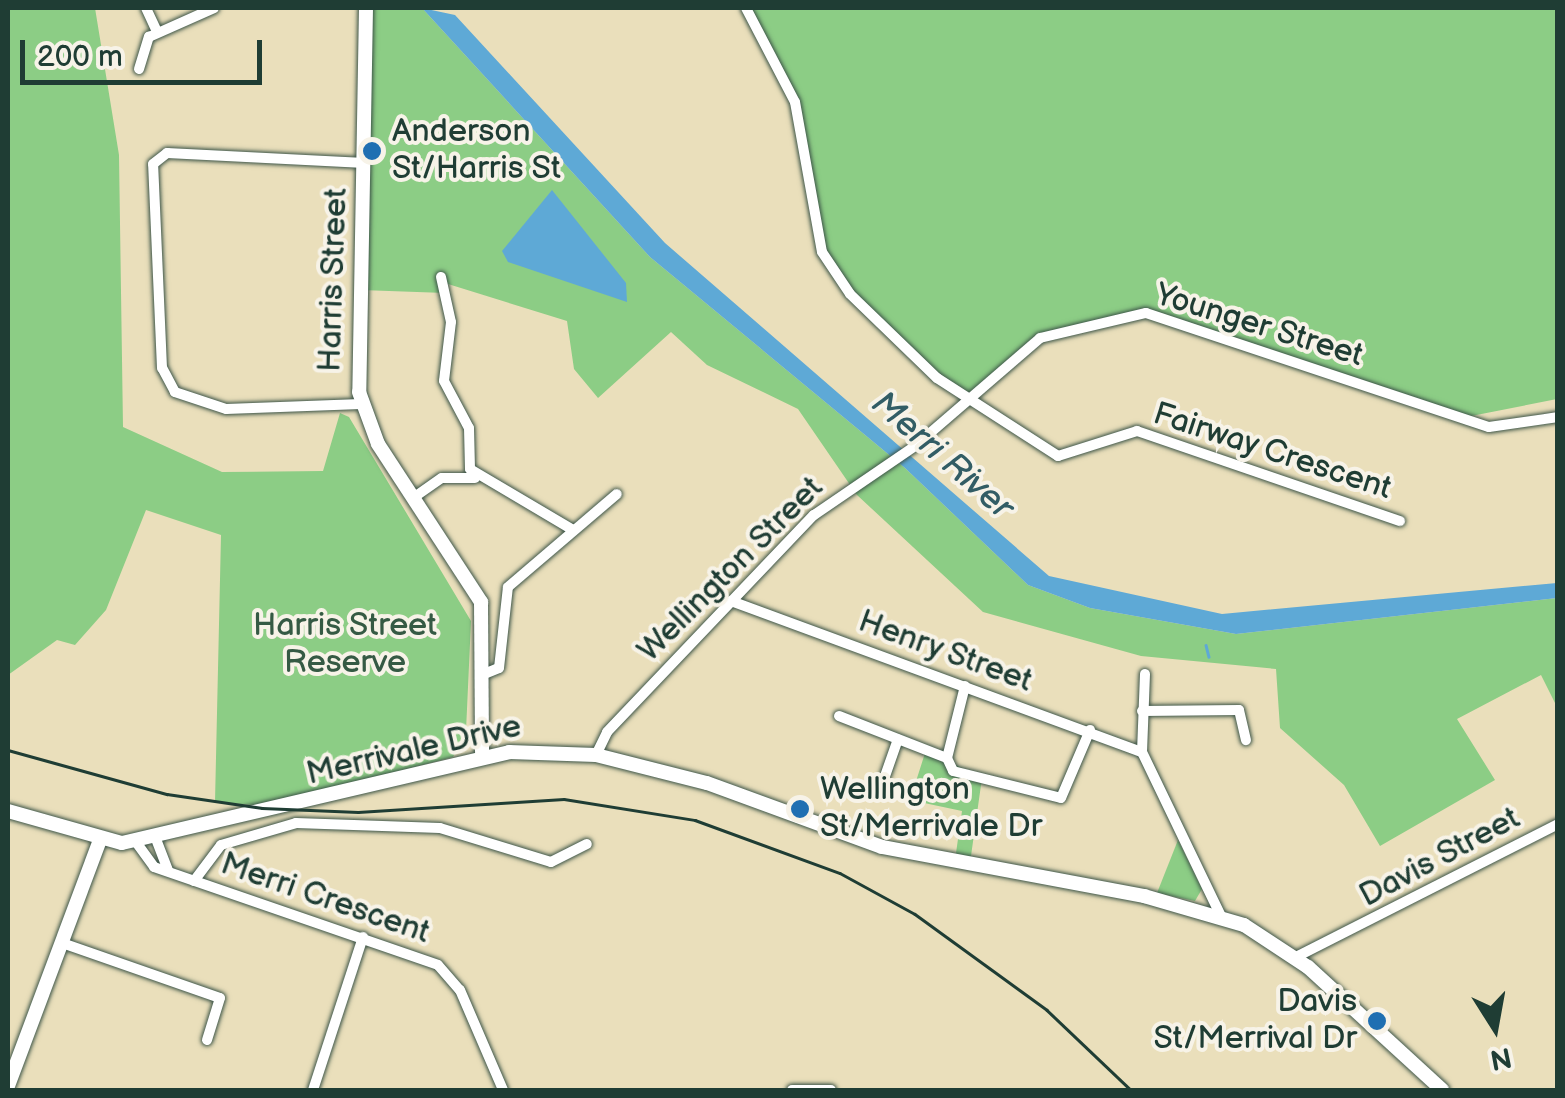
<!DOCTYPE html>
<style>
body{margin:0}
#map{position:relative;width:1565px;height:1098px;overflow:hidden;background:#eadfbb;font-family:"Balsamiq Sans",sans-serif}
div>[style]{position:absolute}
[style*='--x']{left:calc(var(--x)*1px);top:calc(var(--y)*1px);width:calc(var(--w)*1px);rotate:calc(var(--a)*1deg)}
.green>*{inset:0;background:#8ccd85}
.water>*{inset:0;background:#5ea9d6}
.stream>*{height:2.5px;margin:-1.25px;padding:0 1.25px;transform-origin:1.25px;border-radius:1.25px;background:#5ea9d6}
.roads{filter:drop-shadow(0 0 2px #3d5548) drop-shadow(0 0 2px #3d5548)}
.street>*{height:10px;margin:-5px;padding:0 5px;transform-origin:5px;border-radius:5px;background:#fff}
.secondary>*{height:14px;margin:-7px;padding:0 7px;transform-origin:7px;border-radius:7px;background:#fff}
.rail>*{height:2.5px;margin:-1.25px;padding:0 1.25px;transform-origin:1.25px;border-radius:1.25px;background:#1f3d34}
.dots>*{width:28px;height:28px;translate:-50% -50%;box-sizing:border-box;border:5px solid #f7f3e8;border-radius:50%}
span{translate:-50% -50%;white-space:nowrap;text-align:center;line-height:1.15;-webkit-text-stroke:8px #f7f3e8;paint-order:stroke}
.poi-label{font-size:32px;color:#1f3d34}
.left{translate:0 -50%;text-align:left}
.right{translate:-100% -50%;text-align:right}
.street-label{font-size:32px;color:#1f3d34}
.park-label{font-size:32px;color:#355a44}
.water-label{font-size:35px;color:#325d65;font-style:italic}
.frame{position:absolute;inset:0;border:10px solid #1f3d34;pointer-events:none}
.north{position:absolute;left:1445px;top:978px;width:100px;height:100px;-webkit-text-stroke:8px #f7f3e8;paint-order:stroke;rotate:169deg;font-size:28px;font-weight:700;line-height:40px;text-align:center;color:#1f3d34}
.north::after{content:'';display:block;margin:auto;width:35px;height:45px;background:#1f3d34;clip-path:polygon(50% 0,100% 100%,50% 72%,0 100%)}
.scale{position:absolute;left:20px;top:40px;width:242px;height:45px;box-sizing:border-box;border:5px solid #1f3d34;border-top:0;padding-left:12px;font-size:30px;line-height:35px;white-space:nowrap;color:#1f3d34;-webkit-text-stroke:8px #f7f3e8;paint-order:stroke}
</style>
<div id="map">
<div class="green">
<div style="clip-path:polygon(8px 8px,95px 8px,119px 155px,123px 427px,222px 472px,323px 471px,340px 413px,349px 417px,471px 621px,466px 731px,453px 757px,266px 806px,215px 802px,221px 535px,146px 510px,106px 610px,75px 645px,57px 640px,8px 675px)"></div>
<div style="clip-path:polygon(356px 8px,422px 8px,650px 257px,905px 468px,1028px 585px,1090px 608px,1236px 634px,1557px 598px,1557px 707px,1541px 675px,1457px 719px,1495px 780px,1380px 846px,1344px 785px,1280px 728px,1276px 669px,1141px 656px,983px 612px,857px 495px,798px 409px,707px 365px,671px 332px,598px 398px,574px 369px,567px 321px,448px 284px,445px 293px,361px 290px,373px 10px)"></div>
<div style="clip-path:polygon(746px 8px,1557px 8px,1557px 399px,1461px 418px,1146px 313px,1040px 338px,966px 401px,850px 294px,822px 252px,799px 121px)"></div>
<div style="clip-path:polygon(926px 750px,982px 778px,970px 863px,955px 860px,962px 811px,910px 800px)"></div>
<div style="clip-path:polygon(1178px 840px,1202px 889px,1195px 901px,1157px 893px)"></div>
</div>
<div class="water">
<div style="clip-path:polygon(422px 8px,455px 15px,665px 243px,1049px 576px,1222px 614px,1557px 583px,1557px 598px,1236px 634px,1090px 608px,1028px 585px,905px 468px,650px 257px)"></div>
<div style="clip-path:polygon(552px 190px,626px 283px,627px 302px,508px 262px,502px 251px)"></div>
</div>
<div class="stream">
<div style="--x:1206;--y:645;--w:12;--a:76"></div>
</div>
<div class="roads">
<div class="street">
<div style="--x:146;--y:8;--w:26;--a:65"></div>
<div style="--x:746;--y:8;--w:106;--a:62.5"></div>
<div style="--x:795;--y:102;--w:152;--a:79.8"></div>
<div style="--x:822;--y:252;--w:50;--a:56.3"></div>
<div style="--x:850;--y:294;--w:121;--a:44"></div>
<div style="--x:937;--y:378;--w:144;--a:32.8"></div>
<div style="--x:1058;--y:456;--w:83;--a:-17.6"></div>
<div style="--x:1137;--y:431;--w:278;--a:18.9"></div>
<div style="--x:139;--y:69;--w:34;--a:-73"></div>
<div style="--x:149;--y:37;--w:71;--a:-24"></div>
<div style="--x:441;--y:277;--w:46;--a:77.5"></div>
<div style="--x:451;--y:322;--w:59;--a:96.8"></div>
<div style="--x:444;--y:381;--w:53;--a:62"></div>
<div style="--x:469;--y:428;--w:41;--a:88.6"></div>
<div style="--x:470;--y:469;--w:120;--a:30.6"></div>
<div style="--x:361;--y:404;--w:135;--a:177.9"></div>
<div style="--x:226;--y:409;--w:54;--a:-161.6"></div>
<div style="--x:175;--y:392;--w:27;--a:-118"></div>
<div style="--x:162;--y:368;--w:204;--a:-92.5"></div>
<div style="--x:153;--y:164;--w:18;--a:-38"></div>
<div style="--x:167;--y:153;--w:198;--a:2.9"></div>
<div style="--x:413;--y:498;--w:35;--a:-35"></div>
<div style="--x:442;--y:478;--w:33;--a:0"></div>
<div style="--x:731;--y:601;--w:438;--a:20.2"></div>
<div style="--x:484;--y:674;--w:16;--a:-22"></div>
<div style="--x:499;--y:668;--w:81;--a:-83.7"></div>
<div style="--x:508;--y:587;--w:143;--a:-40.5"></div>
<div style="--x:1145;--y:674;--w:78;--a:92.2"></div>
<div style="--x:1142;--y:752;--w:182;--a:64.3"></div>
<div style="--x:965;--y:686;--w:74;--a:104"></div>
<div style="--x:947;--y:758;--w:14;--a:65"></div>
<div style="--x:953;--y:771;--w:111;--a:14"></div>
<div style="--x:1061;--y:798;--w:74;--a:-66.9"></div>
<div style="--x:1142;--y:711;--w:97;--a:-0.6"></div>
<div style="--x:1239;--y:710;--w:31;--a:77"></div>
<div style="--x:839;--y:716;--w:116;--a:21.3"></div>
<div style="--x:596;--y:755;--w:25;--a:-64"></div>
<div style="--x:607;--y:732;--w:300;--a:-46.4"></div>
<div style="--x:814;--y:515;--w:122;--a:-34.3"></div>
<div style="--x:915;--y:446;--w:165;--a:-40.8"></div>
<div style="--x:1040;--y:338;--w:109;--a:-13.3"></div>
<div style="--x:1146;--y:313;--w:361;--a:18.4"></div>
<div style="--x:1489;--y:427;--w:70;--a:-8.2"></div>
<div style="--x:884;--y:779;--w:42;--a:-70.7"></div>
<div style="--x:156;--y:839;--w:33;--a:69"></div>
<div style="--x:136;--y:842;--w:31;--a:54"></div>
<div style="--x:154;--y:867;--w:300;--a:19"></div>
<div style="--x:438;--y:965;--w:33;--a:49"></div>
<div style="--x:460;--y:990;--w:109;--a:66.7"></div>
<div style="--x:194;--y:881;--w:45;--a:-53.1"></div>
<div style="--x:221;--y:845;--w:78;--a:-16.3"></div>
<div style="--x:296;--y:823;--w:144;--a:2"></div>
<div style="--x:440;--y:828;--w:116;--a:17"></div>
<div style="--x:551;--y:862;--w:40;--a:-26.6"></div>
<div style="--x:65;--y:944;--w:164;--a:19.2"></div>
<div style="--x:220;--y:998;--w:44;--a:107.2"></div>
<div style="--x:1296;--y:957;--w:294;--a:-26.9"></div>
<div style="--x:313;--y:1090;--w:161;--a:-71.9"></div>
<div style="--x:792;--y:1090;--w:39;--a:0"></div>
</div>
<div class="secondary">
<div style="--x:366;--y:8;--w:384;--a:91"></div>
<div style="--x:359;--y:392;--w:55;--a:69.9"></div>
<div style="--x:378;--y:444;--w:189;--a:56.9"></div>
<div style="--x:481;--y:602;--w:155;--a:89.6"></div>
<div style="--x:8;--y:811;--w:118;--a:15.7"></div>
<div style="--x:122;--y:843;--w:398;--a:-13.2"></div>
<div style="--x:509;--y:752;--w:87;--a:2"></div>
<div style="--x:596;--y:755;--w:114;--a:14.2"></div>
<div style="--x:707;--y:783;--w:186;--a:20.1"></div>
<div style="--x:882;--y:847;--w:267;--a:10.6"></div>
<div style="--x:1144;--y:896;--w:104;--a:16.2"></div>
<div style="--x:1244;--y:925;--w:77;--a:33.3"></div>
<div style="--x:1308;--y:967;--w:182;--a:42.5"></div>
<div style="--x:8;--y:1086;--w:260;--a:-69.5"></div>
</div>
</div>
<div class="rail">
<div style="--x:8;--y:750;--w:165;--a:15.5"></div>
<div style="--x:167;--y:794;--w:96;--a:8.4"></div>
<div style="--x:262;--y:808;--w:96;--a:2.4"></div>
<div style="--x:358;--y:812;--w:206;--a:-3.6"></div>
<div style="--x:564;--y:799;--w:133;--a:9.1"></div>
<div style="--x:695;--y:820;--w:154;--a:20.1"></div>
<div style="--x:840;--y:873;--w:85;--a:28.7"></div>
<div style="--x:915;--y:914;--w:163;--a:36"></div>
<div style="--x:1047;--y:1010;--w:116;--a:43.6"></div>
</div>
<div class="dots">
<div style="left:372px;top:151px;background:#1f6fb2"></div>
<div style="left:800px;top:809px;background:#1f6fb2"></div>
<div style="left:1377px;top:1021px;background:#1f6fb2"></div>
</div>
<div class="poi-label">
<span class="left" style="left:392px;top:151px">Anderson<br>St/Harris St</span>
<span class="left" style="left:820px;top:809px">Wellington<br>St/Merrivale Dr</span>
<span class="right" style="left:1357px;top:1021px">Davis<br>St/Merrival Dr</span>
</div>
<div class="street-label">
<span style="left:334px;top:280px;rotate:-88deg">Harris Street</span>
<span style="left:1259px;top:326px;rotate:17deg">Younger Street</span>
<span style="left:1272px;top:452px;rotate:18deg">Fairway Crescent</span>
<span style="left:731px;top:570px;rotate:-45deg">Wellington Street</span>
<span style="left:945px;top:652px;rotate:20deg">Henry Street</span>
<span style="left:414px;top:751px;rotate:-13deg">Merrivale Drive</span>
<span style="left:1440px;top:858px;rotate:-28deg">Davis Street</span>
<span style="left:325px;top:899px;rotate:19deg">Merri Crescent</span>
</div>
<div class="park-label">
<span style="left:345px;top:645px">Harris Street<br>Reserve</span>
</div>
<div class="water-label">
<span style="left:942px;top:456px;rotate:41deg">Merri River</span>
</div>
<div class="frame"></div>
<div class="north">N</div>
<div class="scale">200 m</div>
</div>
